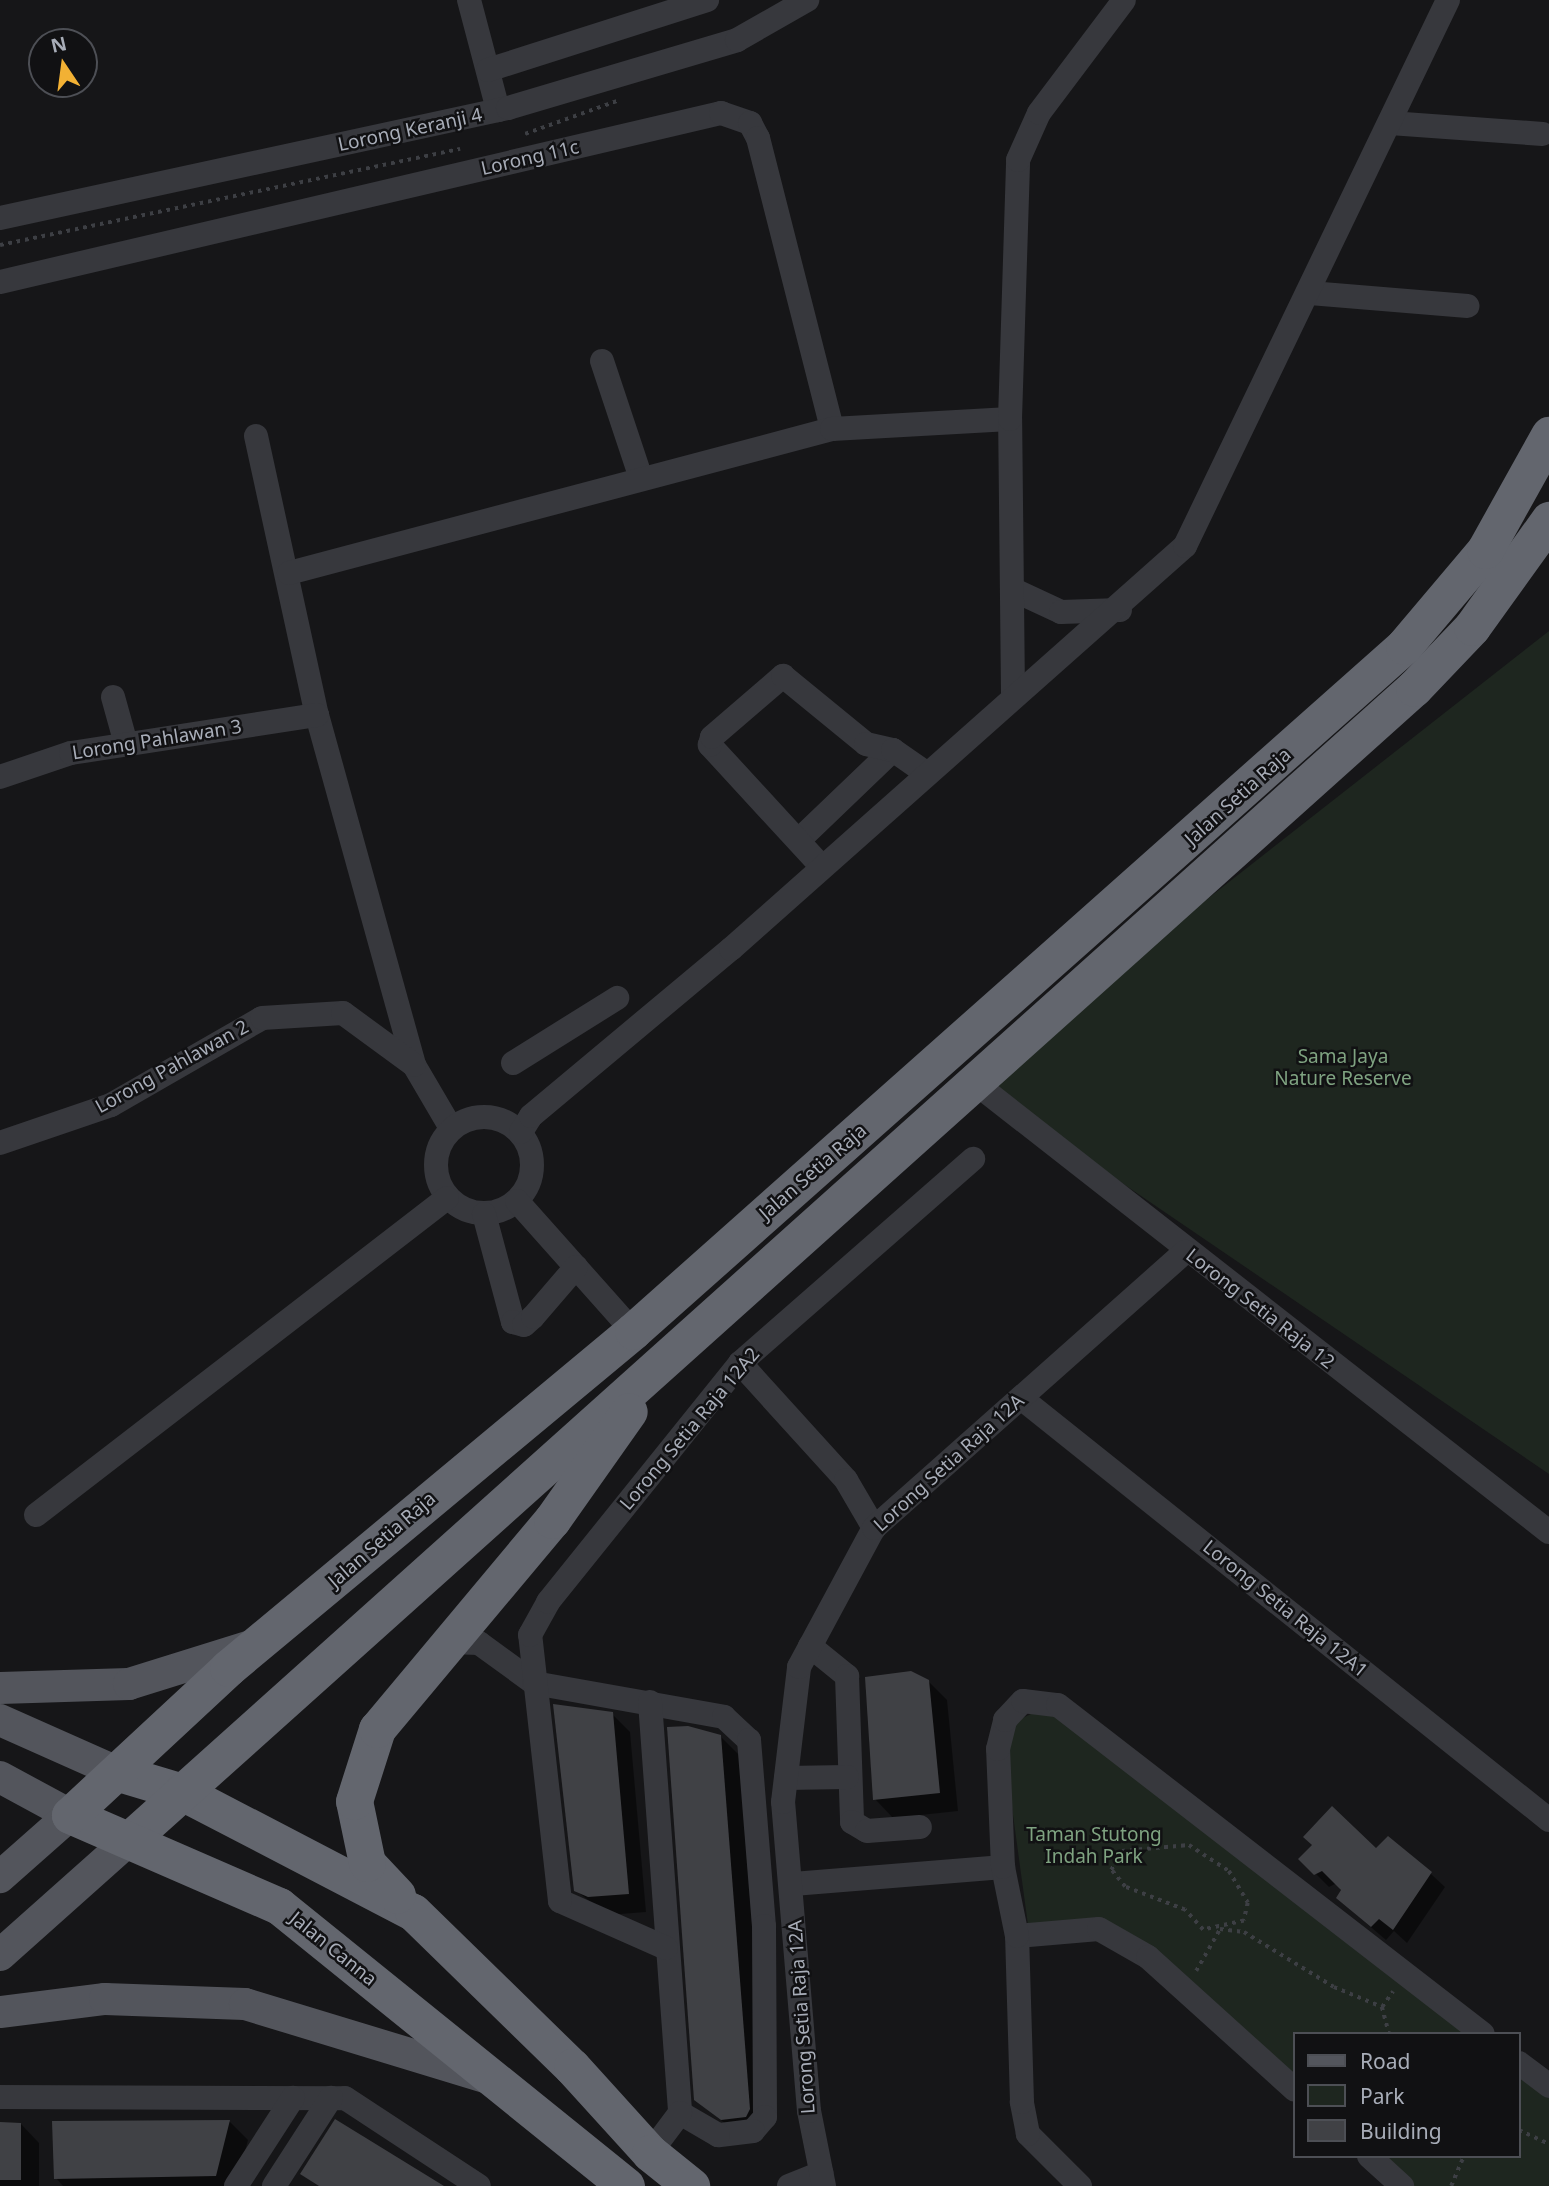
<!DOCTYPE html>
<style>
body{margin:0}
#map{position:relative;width:1549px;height:2186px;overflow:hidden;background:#161618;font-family:"Noto Sans",sans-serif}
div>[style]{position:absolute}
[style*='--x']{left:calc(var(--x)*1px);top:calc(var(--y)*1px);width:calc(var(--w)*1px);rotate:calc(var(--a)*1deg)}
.green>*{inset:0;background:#1e261f}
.shadow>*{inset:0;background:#0007}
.building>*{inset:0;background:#404145}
.path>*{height:3.5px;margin-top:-1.75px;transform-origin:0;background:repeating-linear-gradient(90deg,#3d3f44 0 3.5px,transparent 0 8.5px)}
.minor>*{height:24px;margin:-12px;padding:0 12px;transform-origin:12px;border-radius:12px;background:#37383d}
.minor>.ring{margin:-12px;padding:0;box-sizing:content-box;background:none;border:24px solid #37383d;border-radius:50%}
.major>*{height:32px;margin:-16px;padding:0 16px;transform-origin:16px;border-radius:16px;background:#53555c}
.highway>*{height:37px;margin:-18.5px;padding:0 18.5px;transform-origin:18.5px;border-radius:18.5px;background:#63666e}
span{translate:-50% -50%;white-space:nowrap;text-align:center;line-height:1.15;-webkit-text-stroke:5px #111113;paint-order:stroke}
.street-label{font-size:19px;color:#a8adb8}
.park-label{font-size:19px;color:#7fa381}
.legend{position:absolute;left:1293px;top:2032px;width:228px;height:126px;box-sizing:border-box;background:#111113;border:2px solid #4d4f55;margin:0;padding:9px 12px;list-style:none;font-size:21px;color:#a8adb8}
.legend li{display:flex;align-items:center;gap:14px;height:35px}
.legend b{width:35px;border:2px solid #4d4f55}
.north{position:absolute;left:28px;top:28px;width:70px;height:70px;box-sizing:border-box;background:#111113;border:2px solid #4d4f55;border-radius:50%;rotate:347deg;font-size:19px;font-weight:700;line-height:28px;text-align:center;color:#a8adb8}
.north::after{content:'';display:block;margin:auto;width:24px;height:32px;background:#f2b134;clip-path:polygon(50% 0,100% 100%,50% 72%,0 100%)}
</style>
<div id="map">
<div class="green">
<div style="clip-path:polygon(1549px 631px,1549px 1474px,974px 1082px)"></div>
<div style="clip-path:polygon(1031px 1714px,1052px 1714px,1472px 2034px,1295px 2034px,1295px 2085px,1100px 1927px,1028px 1925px,1005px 1756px,1014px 1722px)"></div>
<div style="clip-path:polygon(1519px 2071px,1549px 2094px,1549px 2186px,1410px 2186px,1376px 2156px,1519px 2156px)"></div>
</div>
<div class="shadow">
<div style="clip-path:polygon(928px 1681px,947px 1700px,958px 1811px,893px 1818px,875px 1799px)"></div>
<div style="clip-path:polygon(612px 1714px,630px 1732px,646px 1912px,608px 1915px,575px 1890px)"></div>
<div style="clip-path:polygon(720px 1736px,739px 1755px,768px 2130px,741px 2137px,696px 2099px)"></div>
<div style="clip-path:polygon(1376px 1851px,1431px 1874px,1445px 1887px,1407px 1943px,1394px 1931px,1386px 1940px,1352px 1911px,1337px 1883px,1329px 1887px,1301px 1859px)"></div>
<div style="clip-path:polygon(230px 2122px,248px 2140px,236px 2186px,63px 2186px,56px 2178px,54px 2123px)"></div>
<div style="clip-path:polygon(0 2124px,21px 2124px,39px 2143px,39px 2186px,0 2186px)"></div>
</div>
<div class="building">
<div style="clip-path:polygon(911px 1671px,929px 1680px,940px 1793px,873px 1800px,865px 1677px)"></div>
<div style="clip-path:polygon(553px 1704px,613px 1712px,629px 1894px,588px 1897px,574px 1891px)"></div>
<div style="clip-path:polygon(688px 1726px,721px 1735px,750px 2109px,746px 2117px,721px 2120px,694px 2100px,667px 1727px)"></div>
<div style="clip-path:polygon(1332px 1806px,1376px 1848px,1388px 1836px,1432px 1872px,1393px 1930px,1379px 1919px,1371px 1927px,1336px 1898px,1341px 1890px,1322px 1871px,1314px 1875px,1298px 1859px,1312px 1845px,1303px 1837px)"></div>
<div style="clip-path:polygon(335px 2119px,444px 2186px,319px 2186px,300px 2174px)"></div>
<div style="clip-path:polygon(230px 2120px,216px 2176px,54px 2179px,52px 2121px)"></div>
<div style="clip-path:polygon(0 2122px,21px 2123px,21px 2180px,0 2180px)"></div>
</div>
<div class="path">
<div style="--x:525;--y:134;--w:98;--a:-19.7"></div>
<div style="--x:0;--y:245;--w:470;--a:-11.8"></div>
<div style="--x:1189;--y:1845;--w:48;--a:33"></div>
<div style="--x:1229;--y:1871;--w:37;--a:59"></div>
<div style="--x:1248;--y:1903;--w:18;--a:103"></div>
<div style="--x:1244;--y:1921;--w:42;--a:167.6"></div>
<div style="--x:1203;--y:1930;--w:27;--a:-132"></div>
<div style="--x:1185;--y:1910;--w:64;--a:-159"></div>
<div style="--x:1125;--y:1887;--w:22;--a:-129"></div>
<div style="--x:1111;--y:1870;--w:22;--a:-60"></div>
<div style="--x:1122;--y:1851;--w:67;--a:-5.1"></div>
<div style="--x:1196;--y:1971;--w:48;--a:-60.3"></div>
<div style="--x:1220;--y:1929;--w:24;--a:7"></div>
<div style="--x:1244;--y:1932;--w:105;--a:31.4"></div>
<div style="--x:1334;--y:1987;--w:52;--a:22.6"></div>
<div style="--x:1382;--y:2007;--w:28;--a:75"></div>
<div style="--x:1382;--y:2007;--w:19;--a:-55"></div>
<div style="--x:1519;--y:2130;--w:33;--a:25"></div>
<div style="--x:1451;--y:2186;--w:33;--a:-67"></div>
</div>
<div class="minor">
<div style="--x:469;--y:0;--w:114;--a:75.2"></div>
<div style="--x:488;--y:70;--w:230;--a:-17.7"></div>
<div style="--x:1390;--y:123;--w:153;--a:4.1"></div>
<div style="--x:0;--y:218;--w:520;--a:-12.22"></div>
<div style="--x:508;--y:108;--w:239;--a:-16.5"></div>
<div style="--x:737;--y:40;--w:81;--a:-29.7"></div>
<div style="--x:0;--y:282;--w:741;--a:-13.19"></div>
<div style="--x:721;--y:113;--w:31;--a:19"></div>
<div style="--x:750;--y:123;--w:17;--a:62"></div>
<div style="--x:758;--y:138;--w:300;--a:75.7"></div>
<div style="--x:1310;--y:293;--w:158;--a:4.7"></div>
<div style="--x:602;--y:361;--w:123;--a:71.6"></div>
<div style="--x:256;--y:436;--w:286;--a:77.7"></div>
<div style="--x:317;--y:715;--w:363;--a:74.5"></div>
<div style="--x:414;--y:1065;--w:73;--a:59.6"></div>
<div style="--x:289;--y:573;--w:562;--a:-14.85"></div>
<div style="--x:832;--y:429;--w:178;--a:-3.2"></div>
<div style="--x:1012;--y:589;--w:54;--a:25.1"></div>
<div style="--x:1061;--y:612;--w:59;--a:-1.9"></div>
<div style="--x:1013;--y:694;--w:275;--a:-90.6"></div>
<div style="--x:1010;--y:419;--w:259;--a:-88.2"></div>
<div style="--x:1018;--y:160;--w:51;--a:-65.9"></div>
<div style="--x:1039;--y:113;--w:141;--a:-53"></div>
<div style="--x:113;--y:697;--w:49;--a:74.5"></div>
<div style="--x:0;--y:777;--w:75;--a:-18.7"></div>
<div style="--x:71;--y:753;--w:249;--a:-8.8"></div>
<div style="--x:799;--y:840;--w:130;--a:-43.8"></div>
<div style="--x:822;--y:867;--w:166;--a:-132.6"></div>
<div style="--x:710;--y:745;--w:8;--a:-76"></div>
<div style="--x:712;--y:737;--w:94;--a:-40.7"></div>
<div style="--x:783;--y:676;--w:107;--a:39.3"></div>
<div style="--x:866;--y:744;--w:28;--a:13"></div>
<div style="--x:893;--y:750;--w:40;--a:34.9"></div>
<div style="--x:513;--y:1063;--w:123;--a:-32"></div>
<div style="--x:974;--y:1082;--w:730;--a:38.05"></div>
<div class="ring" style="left:436px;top:1117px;width:72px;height:72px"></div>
<div style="--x:521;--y:1132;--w:19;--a:-58"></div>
<div style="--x:531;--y:1116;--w:261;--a:-39.9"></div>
<div style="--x:731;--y:949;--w:607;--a:-41.59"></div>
<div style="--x:1185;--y:546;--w:606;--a:-64.28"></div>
<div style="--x:0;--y:1143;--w:117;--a:-18.9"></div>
<div style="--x:111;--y:1105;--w:174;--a:-29.9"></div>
<div style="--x:262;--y:1018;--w:81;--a:-3.5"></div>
<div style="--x:343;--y:1013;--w:88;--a:36.2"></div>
<div style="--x:517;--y:1201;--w:174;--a:48.3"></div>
<div style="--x:484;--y:1214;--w:112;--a:75"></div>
<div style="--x:513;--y:1322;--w:11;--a:15"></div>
<div style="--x:524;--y:1325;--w:12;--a:-42"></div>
<div style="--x:533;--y:1317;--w:66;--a:-49.3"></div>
<div style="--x:740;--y:1363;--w:158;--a:47.8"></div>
<div style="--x:846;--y:1480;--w:56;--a:59.7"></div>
<div style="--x:1021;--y:1398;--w:676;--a:38.63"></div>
<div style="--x:36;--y:1515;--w:519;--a:-37.64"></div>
<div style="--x:450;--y:1642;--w:29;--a:2"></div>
<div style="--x:479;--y:1643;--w:68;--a:36"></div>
<div style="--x:534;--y:1683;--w:193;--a:10.1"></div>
<div style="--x:724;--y:1717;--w:34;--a:43"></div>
<div style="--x:749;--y:1740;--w:187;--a:85.4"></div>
<div style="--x:764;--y:1926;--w:191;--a:89.7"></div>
<div style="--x:765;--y:2117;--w:18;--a:131"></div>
<div style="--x:753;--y:2131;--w:35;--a:173"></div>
<div style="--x:718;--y:2135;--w:44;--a:-149.9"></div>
<div style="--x:810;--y:1646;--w:48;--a:39"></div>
<div style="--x:847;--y:1676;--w:146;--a:88"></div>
<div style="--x:852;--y:1822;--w:17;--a:31"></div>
<div style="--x:867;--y:1831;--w:53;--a:-4.3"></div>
<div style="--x:650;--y:1702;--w:412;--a:85.8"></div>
<div style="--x:680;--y:2113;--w:50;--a:126.9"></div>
<div style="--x:786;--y:1778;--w:61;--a:-0.9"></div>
<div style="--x:793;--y:1884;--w:211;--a:-4.6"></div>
<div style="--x:1017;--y:1936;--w:82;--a:-4.9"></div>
<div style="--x:1099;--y:1929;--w:56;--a:29.7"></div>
<div style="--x:1148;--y:1957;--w:198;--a:42.1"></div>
<div style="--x:666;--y:1948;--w:116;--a:-156.1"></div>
<div style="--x:560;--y:1901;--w:268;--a:-96.4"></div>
<div style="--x:530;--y:1635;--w:38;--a:-61"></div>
<div style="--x:548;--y:1602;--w:307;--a:-51.2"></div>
<div style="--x:740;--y:1363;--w:310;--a:-41.2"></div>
<div style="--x:1519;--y:2063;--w:38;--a:37"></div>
<div style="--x:0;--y:2097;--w:345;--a:0.2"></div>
<div style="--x:345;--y:2098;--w:160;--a:33.3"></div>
<div style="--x:1369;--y:2156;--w:45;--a:42.3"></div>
<div style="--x:236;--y:2186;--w:105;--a:-57.1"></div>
<div style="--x:274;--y:2186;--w:105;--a:-57.1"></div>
<div style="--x:789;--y:2186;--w:35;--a:-22"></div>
<div style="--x:824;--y:2186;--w:76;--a:-101.3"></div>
<div style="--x:809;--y:2111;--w:310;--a:-94.8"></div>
<div style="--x:783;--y:1802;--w:136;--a:-83.2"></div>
<div style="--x:799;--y:1667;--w:158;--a:-61.7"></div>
<div style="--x:874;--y:1528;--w:416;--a:-41.6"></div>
<div style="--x:1080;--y:2186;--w:74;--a:-135"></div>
<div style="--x:1028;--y:2134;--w:33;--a:-101"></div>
<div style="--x:1022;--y:2102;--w:166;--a:-91.7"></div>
<div style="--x:1017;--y:1936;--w:70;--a:-101.5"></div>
<div style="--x:1003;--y:1867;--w:118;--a:-92.4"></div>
<div style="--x:998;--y:1749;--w:30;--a:-76"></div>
<div style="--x:1005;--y:1720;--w:26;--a:-47"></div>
<div style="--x:1023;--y:1701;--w:35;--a:7"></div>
<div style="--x:1058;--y:1705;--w:537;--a:37.74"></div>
</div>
<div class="major">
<div style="--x:0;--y:1688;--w:129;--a:-1.8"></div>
<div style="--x:129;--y:1684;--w:125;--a:-17.3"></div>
<div style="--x:0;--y:1720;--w:130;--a:24"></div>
<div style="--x:0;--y:1777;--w:80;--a:28.5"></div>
<div style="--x:70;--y:1815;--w:94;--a:138.5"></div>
<div style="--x:0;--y:1955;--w:173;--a:-41.7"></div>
<div style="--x:0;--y:2012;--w:106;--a:-7.1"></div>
<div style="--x:105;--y:1999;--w:140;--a:2"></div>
<div style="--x:245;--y:2004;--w:254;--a:16.9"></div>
</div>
<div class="highway">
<div style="--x:119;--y:1773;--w:66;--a:16.8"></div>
<div style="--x:182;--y:1792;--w:260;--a:27.5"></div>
<div style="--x:413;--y:1912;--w:222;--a:44.3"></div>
<div style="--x:572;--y:2067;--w:116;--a:47.8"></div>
<div style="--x:650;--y:2153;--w:53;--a:38.8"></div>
<div style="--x:129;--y:1840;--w:1726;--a:-41.88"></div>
<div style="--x:1414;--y:688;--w:84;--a:-46.4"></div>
<div style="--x:1472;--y:627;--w:132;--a:-54.3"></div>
<div style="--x:397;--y:1895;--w:44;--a:-133.2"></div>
<div style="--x:367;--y:1863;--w:63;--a:-101.8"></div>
<div style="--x:354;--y:1801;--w:76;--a:-72.3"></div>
<div style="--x:377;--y:1729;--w:273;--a:-50.1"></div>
<div style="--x:552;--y:1520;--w:133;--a:-54.8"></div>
<div style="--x:626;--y:2186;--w:446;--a:-141.1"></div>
<div style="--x:279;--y:1906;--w:228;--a:-156.5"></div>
<div style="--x:70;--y:1815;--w:216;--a:-42.9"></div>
<div style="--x:228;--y:1668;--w:527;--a:-39.76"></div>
<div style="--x:633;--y:1331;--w:1031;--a:-41.62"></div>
<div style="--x:1404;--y:646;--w:126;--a:-49.8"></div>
<div style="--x:1485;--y:550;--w:132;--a:-60.9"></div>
</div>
<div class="street-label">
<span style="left:410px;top:130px;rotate:-12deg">Lorong Keranji 4</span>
<span style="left:530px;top:158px;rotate:-13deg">Lorong 11c</span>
<span style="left:157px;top:740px;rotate:-9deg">Lorong Pahlawan 3</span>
<span style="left:1238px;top:797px;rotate:-42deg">Jalan Setia Raja</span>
<span style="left:172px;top:1067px;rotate:-29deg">Lorong Pahlawan 2</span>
<span style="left:813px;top:1172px;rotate:-41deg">Jalan Setia Raja</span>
<span style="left:1260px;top:1309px;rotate:38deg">Lorong Setia Raja 12</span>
<span style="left:690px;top:1429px;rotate:-50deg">Lorong Setia Raja 12A2</span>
<span style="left:949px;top:1463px;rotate:-42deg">Lorong Setia Raja 12A</span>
<span style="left:382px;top:1540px;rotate:-41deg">Jalan Setia Raja</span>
<span style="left:1285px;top:1609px;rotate:39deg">Lorong Setia Raja 12A1</span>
<span style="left:333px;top:1949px;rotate:39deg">Jalan Canna</span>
<span style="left:802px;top:2017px;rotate:-94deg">Lorong Setia Raja 12A</span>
</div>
<div class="park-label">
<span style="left:1343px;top:1068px">Sama Jaya<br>Nature Reserve</span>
<span style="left:1094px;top:1846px">Taman Stutong<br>Indah Park</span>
</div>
<ul class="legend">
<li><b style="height:9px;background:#53555c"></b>Road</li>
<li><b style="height:19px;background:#1e261f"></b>Park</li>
<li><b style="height:19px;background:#404145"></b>Building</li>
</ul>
<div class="north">N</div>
</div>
